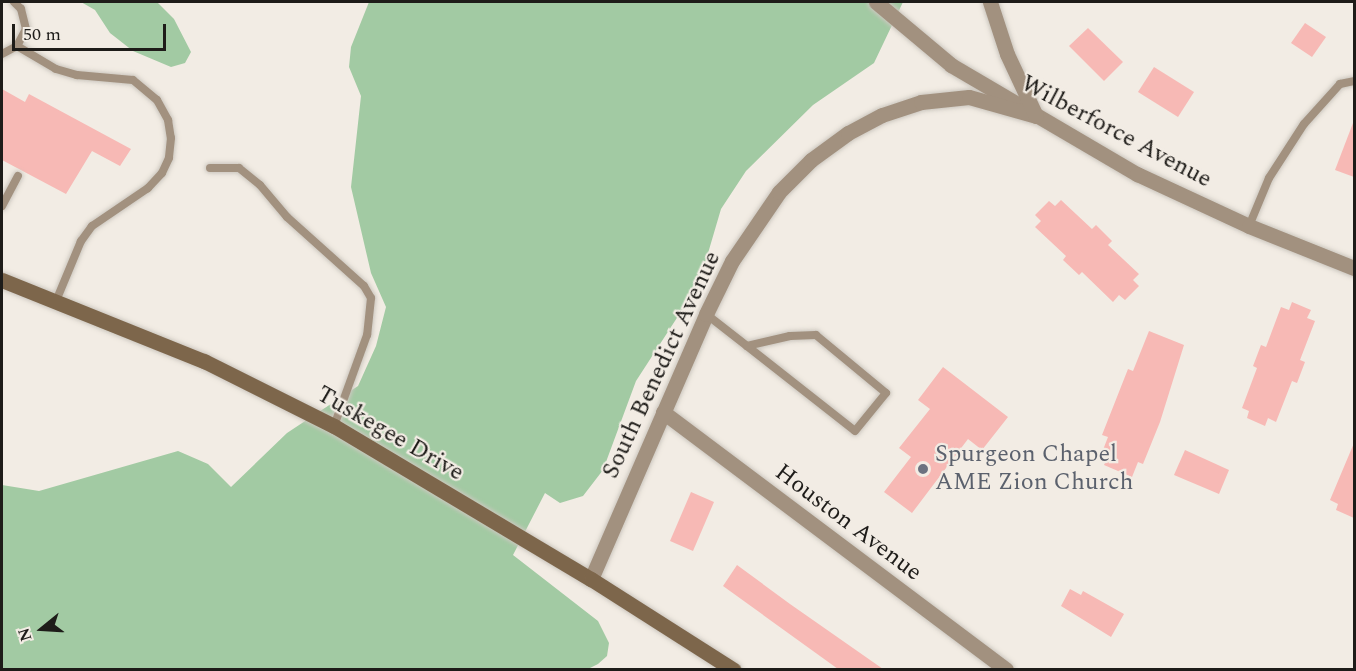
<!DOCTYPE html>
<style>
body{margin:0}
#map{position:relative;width:1356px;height:671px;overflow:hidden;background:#f2ece4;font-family:Spectral,serif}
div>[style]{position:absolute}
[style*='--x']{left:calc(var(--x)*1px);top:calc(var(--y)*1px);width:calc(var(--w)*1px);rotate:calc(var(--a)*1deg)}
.green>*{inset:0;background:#a2caa3}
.building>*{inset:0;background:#f7b9b5}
.roads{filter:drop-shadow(0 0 2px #ccc7bf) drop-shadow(0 0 2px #ccc7bf)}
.lane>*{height:8px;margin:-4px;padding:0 4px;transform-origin:4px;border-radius:4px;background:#a2917f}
.street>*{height:15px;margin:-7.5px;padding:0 7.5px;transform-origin:7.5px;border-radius:7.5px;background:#a2917f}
.secondary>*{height:15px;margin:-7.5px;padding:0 7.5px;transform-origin:7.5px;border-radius:7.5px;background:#7d664b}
.dots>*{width:16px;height:16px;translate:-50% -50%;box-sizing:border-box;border:3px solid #f2ece4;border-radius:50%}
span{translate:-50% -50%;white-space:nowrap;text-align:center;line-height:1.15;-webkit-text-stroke:4.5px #f2ece4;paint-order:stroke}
.street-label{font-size:24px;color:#1e1c19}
.worship-label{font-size:24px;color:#5b616d}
.left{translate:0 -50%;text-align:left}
.frame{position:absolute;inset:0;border:3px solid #1e1c19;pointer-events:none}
.north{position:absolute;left:12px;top:599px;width:60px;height:60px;-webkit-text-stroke:4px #f2ece4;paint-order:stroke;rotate:252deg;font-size:16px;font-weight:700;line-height:24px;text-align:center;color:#1e1c19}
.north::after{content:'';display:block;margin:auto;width:21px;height:27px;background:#1e1c19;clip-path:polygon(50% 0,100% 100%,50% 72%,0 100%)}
.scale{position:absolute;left:12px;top:24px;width:154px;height:27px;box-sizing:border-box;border:3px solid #1e1c19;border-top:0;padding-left:8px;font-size:18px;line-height:21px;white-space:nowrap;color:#1e1c19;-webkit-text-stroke:4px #f2ece4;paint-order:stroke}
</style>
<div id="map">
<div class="green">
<div style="clip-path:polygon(81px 2px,157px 2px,174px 19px,191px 52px,185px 63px,171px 67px,133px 51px,110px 33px,95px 10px)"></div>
<div style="clip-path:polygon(369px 2px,903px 2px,874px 63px,813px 105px,746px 171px,721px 209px,706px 260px,684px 307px,636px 381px,603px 470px,583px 496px,560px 503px,545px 493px,513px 555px,598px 621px,609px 643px,607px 656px,598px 664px,586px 670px,2px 670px,2px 485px,39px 491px,178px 451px,208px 464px,231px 487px,287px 433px,358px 386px,376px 346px,386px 307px,371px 273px,351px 187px,361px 96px,349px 67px,351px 47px)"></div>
</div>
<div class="building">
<div style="clip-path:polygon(1305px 23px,1326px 37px,1312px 57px,1291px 43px)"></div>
<div style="clip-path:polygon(1088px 28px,1123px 62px,1104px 81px,1069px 46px)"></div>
<div style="clip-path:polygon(1154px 67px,1194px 92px,1178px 117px,1138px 92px)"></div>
<div style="clip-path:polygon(2px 89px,25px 102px,29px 94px,131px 149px,120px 166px,92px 151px,66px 194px,2px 160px)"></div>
<div style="clip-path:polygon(1353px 123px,1354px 123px,1354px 177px,1335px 170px)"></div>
<div style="clip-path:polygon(1061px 200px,1092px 229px,1096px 225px,1112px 241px,1108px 245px,1139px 274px,1133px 280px,1139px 286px,1125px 300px,1119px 295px,1113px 302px,1082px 272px,1079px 275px,1063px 260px,1066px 256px,1035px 227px,1041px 221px,1035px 215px,1049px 201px,1055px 206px)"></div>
<div style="clip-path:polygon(1292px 302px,1311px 310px,1307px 318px,1315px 321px,1300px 360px,1305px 362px,1297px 383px,1292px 381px,1276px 422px,1268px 418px,1265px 426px,1247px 418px,1249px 411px,1242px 408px,1257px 368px,1253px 366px,1261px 345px,1266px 347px,1281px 307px,1289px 310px)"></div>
<div style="clip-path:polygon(1149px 331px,1184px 345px,1160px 422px,1143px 464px,1138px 462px,1132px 477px,1104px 465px,1107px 458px,1101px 455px,1108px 437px,1102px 435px,1128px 369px,1133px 371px)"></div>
<div style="clip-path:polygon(943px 367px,1008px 417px,982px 450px,968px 439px,912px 513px,884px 492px,911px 457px,899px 448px,930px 409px,918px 400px)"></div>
<div style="clip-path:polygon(1354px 443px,1354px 518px,1336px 510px,1338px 504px,1330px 500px)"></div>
<div style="clip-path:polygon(1185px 450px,1229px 470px,1219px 494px,1174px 475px)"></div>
<div style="clip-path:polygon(691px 492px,714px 502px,693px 551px,670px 541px)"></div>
<div style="clip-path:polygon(737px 565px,790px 604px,883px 669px,838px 669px,723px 586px)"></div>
<div style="clip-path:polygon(1070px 589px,1081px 595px,1083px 591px,1124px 614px,1111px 637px,1061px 606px)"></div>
</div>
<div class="roads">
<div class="lane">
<div style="--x:17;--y:46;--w:45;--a:30.5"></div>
<div style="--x:56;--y:69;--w:22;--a:16"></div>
<div style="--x:77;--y:75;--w:56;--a:5.1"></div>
<div style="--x:133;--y:80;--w:31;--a:40"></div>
<div style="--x:157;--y:100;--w:23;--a:61"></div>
<div style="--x:168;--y:120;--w:18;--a:81"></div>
<div style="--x:171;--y:138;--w:20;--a:96"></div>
<div style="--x:169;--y:158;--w:17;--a:115"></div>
<div style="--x:162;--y:173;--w:21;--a:133"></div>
<div style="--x:148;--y:188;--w:68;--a:145.8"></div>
<div style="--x:92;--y:226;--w:19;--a:126"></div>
<div style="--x:81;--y:241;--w:65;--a:112.6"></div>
<div style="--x:2;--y:54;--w:17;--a:-28"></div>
<div style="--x:17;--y:46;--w:19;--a:-62"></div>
<div style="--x:26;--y:29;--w:21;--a:-104"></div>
<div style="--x:21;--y:9;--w:10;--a:-135"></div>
<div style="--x:210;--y:168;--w:29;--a:0"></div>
<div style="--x:239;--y:168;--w:27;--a:39"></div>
<div style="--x:260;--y:185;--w:42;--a:49.8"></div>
<div style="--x:287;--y:217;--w:103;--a:41.9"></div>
<div style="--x:364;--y:286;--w:14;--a:60"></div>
<div style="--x:371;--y:298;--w:37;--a:96"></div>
<div style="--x:367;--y:335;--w:97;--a:109.9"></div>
<div style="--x:2;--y:206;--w:34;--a:-62"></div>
<div style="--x:1249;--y:226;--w:52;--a:-67.4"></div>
<div style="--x:1269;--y:178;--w:64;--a:-57.1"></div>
<div style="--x:1304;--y:124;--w:54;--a:-48"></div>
<div style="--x:1340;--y:84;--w:14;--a:-12"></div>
<div style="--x:706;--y:314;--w:52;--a:38"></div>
<div style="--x:747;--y:346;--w:137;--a:38.2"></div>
<div style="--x:855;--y:431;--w:49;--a:-50.8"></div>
<div style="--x:886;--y:393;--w:91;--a:-140.4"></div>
<div style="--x:816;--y:335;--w:26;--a:178"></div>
<div style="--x:790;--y:336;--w:44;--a:166.9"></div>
</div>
<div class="street">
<div style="--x:876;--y:2;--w:98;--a:40"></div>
<div style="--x:951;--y:65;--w:216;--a:30.4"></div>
<div style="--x:1137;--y:174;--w:123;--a:24.9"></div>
<div style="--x:1249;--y:226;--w:113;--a:21.8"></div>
<div style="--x:663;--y:412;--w:429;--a:36.9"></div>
<div style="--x:591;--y:579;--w:289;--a:-66.5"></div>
<div style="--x:706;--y:314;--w:59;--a:-63.9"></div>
<div style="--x:732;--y:261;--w:83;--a:-55.7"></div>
<div style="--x:779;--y:192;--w:45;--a:-45"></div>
<div style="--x:811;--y:160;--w:46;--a:-36.1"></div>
<div style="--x:848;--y:133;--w:38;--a:-28"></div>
<div style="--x:882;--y:115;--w:41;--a:-18.4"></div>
<div style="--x:921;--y:102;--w:48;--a:-5.9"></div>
<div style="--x:969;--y:97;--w:70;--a:15.8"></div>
<div style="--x:1036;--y:116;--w:68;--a:-115.1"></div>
<div style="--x:1007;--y:54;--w:55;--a:-108.1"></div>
</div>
<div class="secondary">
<div style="--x:2;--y:280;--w:218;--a:21.9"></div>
<div style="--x:204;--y:361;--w:145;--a:26.6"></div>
<div style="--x:334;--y:426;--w:299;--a:30.8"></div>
<div style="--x:591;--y:579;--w:169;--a:32.5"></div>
</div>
</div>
<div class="dots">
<div style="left:923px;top:469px;background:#6b7280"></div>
</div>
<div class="street-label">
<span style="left:1116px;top:132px;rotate:28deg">Wilberforce Avenue</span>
<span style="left:662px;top:365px;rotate:-65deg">South Benedict Avenue</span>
<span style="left:390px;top:434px;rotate:30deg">Tuskegee Drive</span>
<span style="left:848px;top:523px;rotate:37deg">Houston Avenue</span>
</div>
<div class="worship-label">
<span class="left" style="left:935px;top:469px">Spurgeon Chapel<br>AME Zion Church</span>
</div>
<div class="frame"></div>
<div class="north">N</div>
<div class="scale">50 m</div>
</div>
